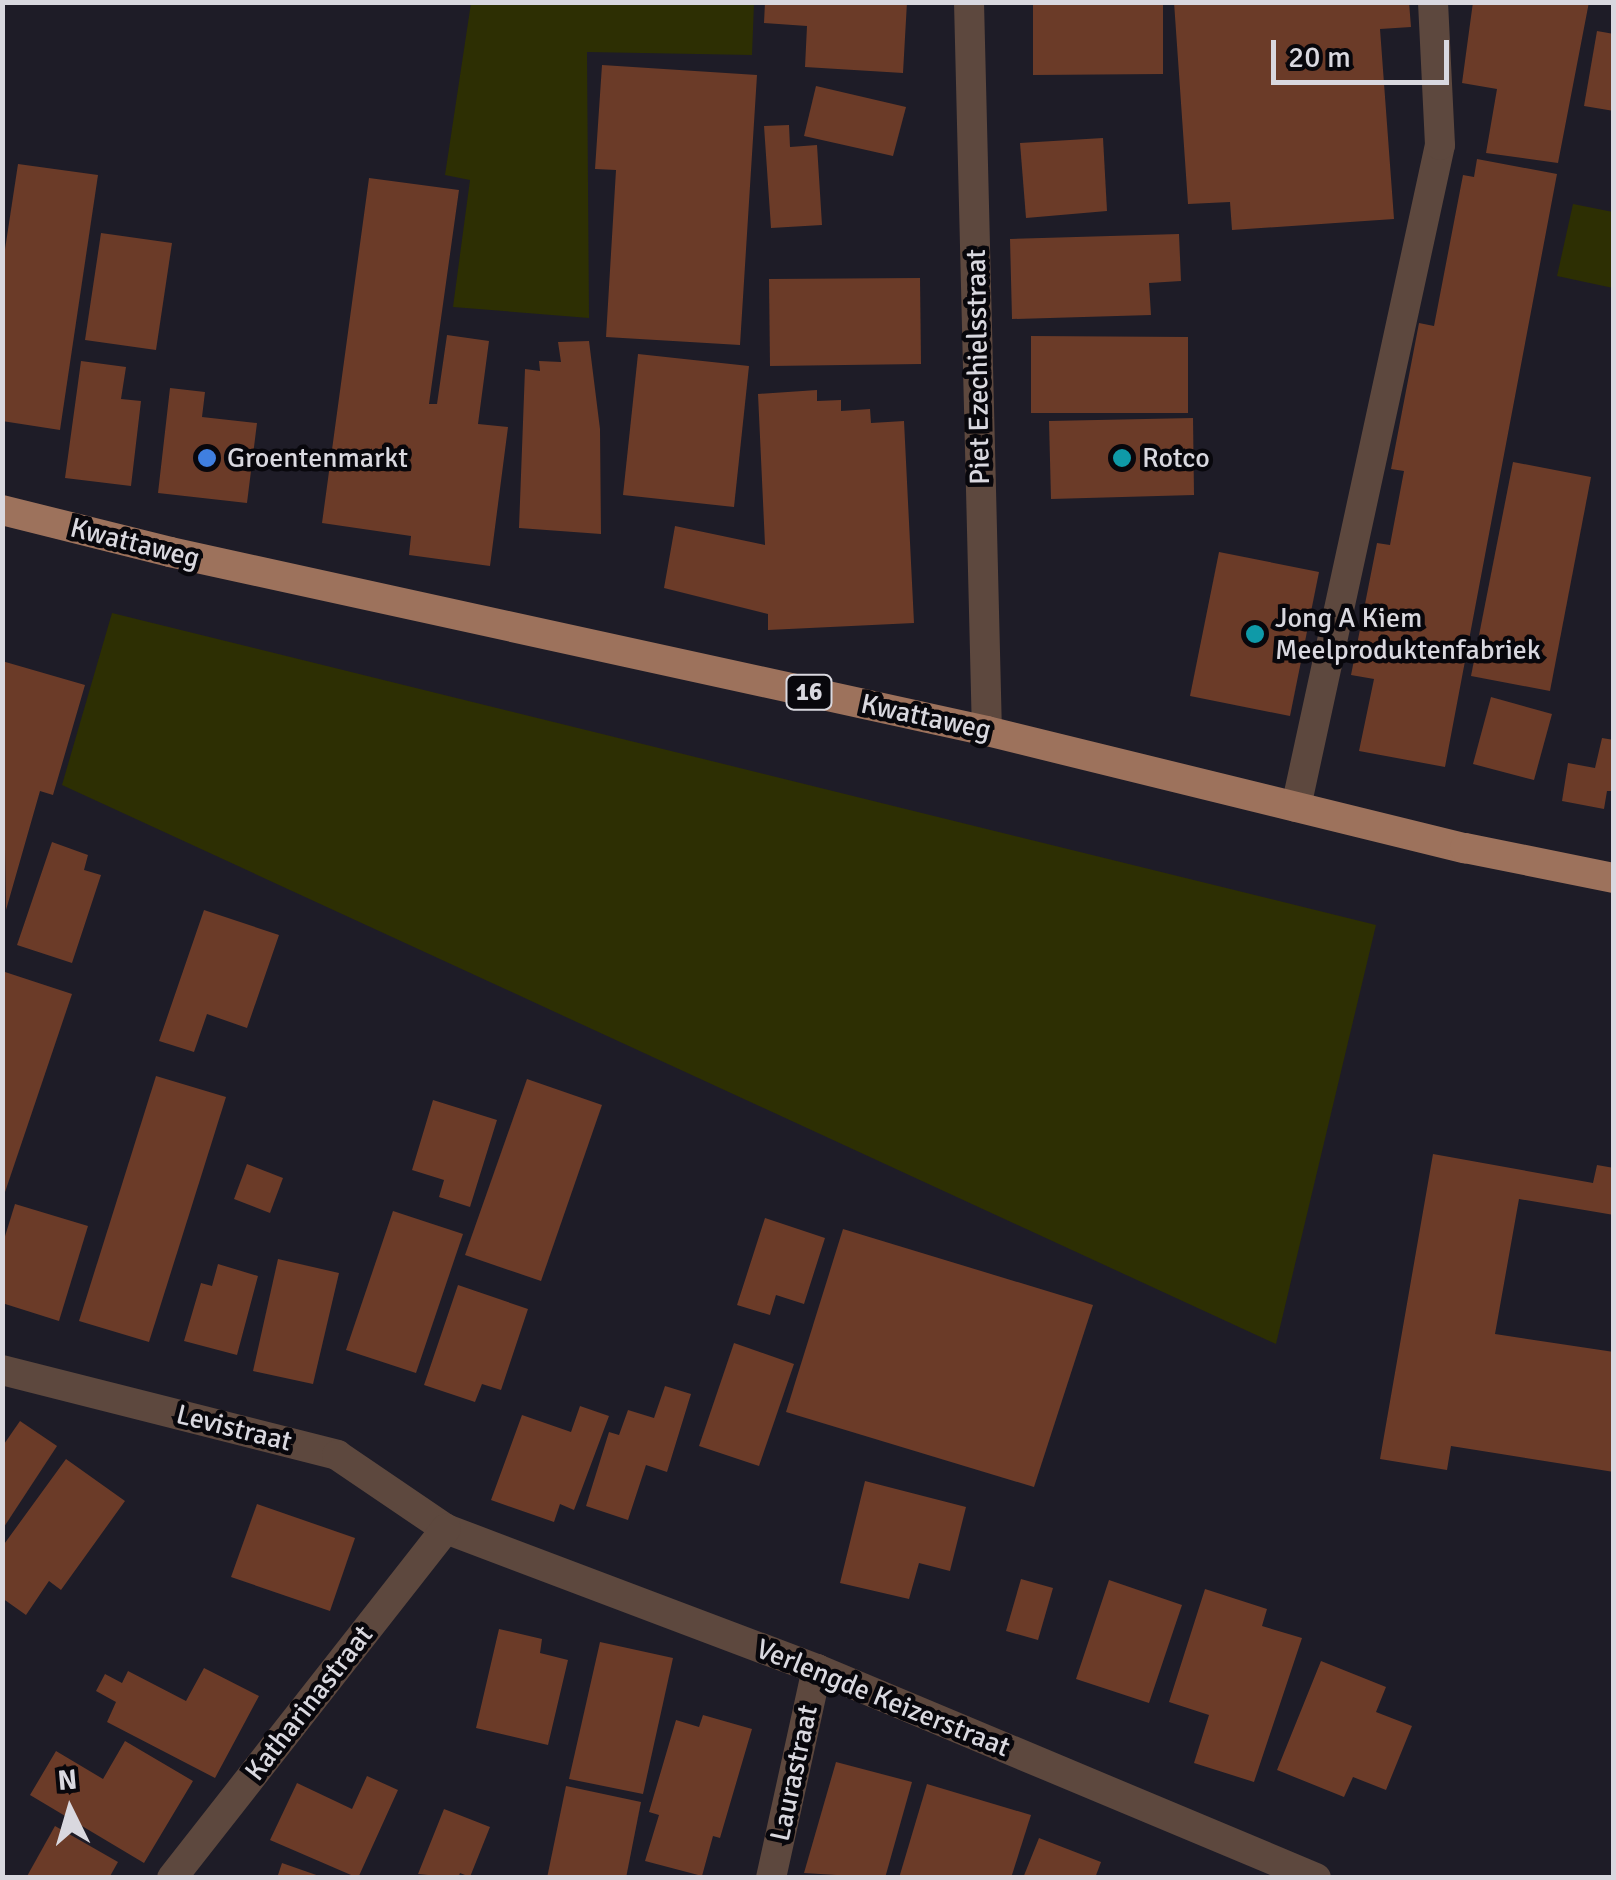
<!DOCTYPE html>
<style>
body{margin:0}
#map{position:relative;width:1616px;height:1880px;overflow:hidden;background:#1e1c27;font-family:Signika,sans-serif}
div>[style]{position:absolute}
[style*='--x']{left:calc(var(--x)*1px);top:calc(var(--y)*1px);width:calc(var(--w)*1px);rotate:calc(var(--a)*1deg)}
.green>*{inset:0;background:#2d2f03}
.building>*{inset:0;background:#6b3b28}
.minor>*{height:30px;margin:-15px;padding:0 15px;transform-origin:15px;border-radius:15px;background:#5d483e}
.primary>*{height:30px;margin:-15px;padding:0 15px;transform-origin:15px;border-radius:15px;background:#9d725c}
.dots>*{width:28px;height:28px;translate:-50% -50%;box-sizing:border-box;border:5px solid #08070c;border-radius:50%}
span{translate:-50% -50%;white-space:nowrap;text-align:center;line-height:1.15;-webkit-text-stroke:9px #08070c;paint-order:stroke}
.shield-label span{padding:2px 8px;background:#08070c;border:2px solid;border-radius:8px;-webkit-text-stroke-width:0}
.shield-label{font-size:25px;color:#d9d8df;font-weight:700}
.street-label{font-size:28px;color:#d9d8df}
.poi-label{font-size:28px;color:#d9d8df}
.left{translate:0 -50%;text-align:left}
.frame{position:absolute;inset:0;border:5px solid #d9d8df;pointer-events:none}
.north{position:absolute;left:20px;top:1760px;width:100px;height:100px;-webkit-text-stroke:8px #08070c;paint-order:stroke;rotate:355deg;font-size:28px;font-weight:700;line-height:40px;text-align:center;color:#d9d8df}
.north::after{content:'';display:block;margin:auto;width:35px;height:45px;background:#d9d8df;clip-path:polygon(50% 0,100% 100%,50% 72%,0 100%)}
.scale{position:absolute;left:1271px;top:40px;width:178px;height:45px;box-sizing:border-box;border:5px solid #d9d8df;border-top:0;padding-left:12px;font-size:30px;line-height:35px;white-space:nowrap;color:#d9d8df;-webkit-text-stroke:8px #08070c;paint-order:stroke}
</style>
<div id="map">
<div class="green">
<div style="clip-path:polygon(471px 3px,754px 3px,752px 55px,587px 52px,589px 318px,453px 307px,470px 180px,445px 175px)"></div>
<div style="clip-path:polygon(1573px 204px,1613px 212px,1613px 288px,1557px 276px)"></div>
<div style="clip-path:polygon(112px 613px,1376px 925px,1276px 1344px,62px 785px)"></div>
</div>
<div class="building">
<div style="clip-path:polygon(765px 2px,907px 2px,903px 73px,805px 67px,807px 26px,764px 23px)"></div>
<div style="clip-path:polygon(1033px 2px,1163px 2px,1163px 74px,1033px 75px)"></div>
<div style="clip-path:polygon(1174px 2px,1409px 2px,1411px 27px,1380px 29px,1394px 219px,1232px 230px,1230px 202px,1188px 204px)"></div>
<div style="clip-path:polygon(1473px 2px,1589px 2px,1558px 163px,1486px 153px,1497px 89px,1462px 83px)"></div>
<div style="clip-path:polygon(1597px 31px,1614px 34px,1614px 111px,1584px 106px)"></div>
<div style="clip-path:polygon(602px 65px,757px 75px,740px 345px,606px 337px,616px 170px,595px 169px)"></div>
<div style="clip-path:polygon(816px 86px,906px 107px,893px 156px,804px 136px)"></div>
<div style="clip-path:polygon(789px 125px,790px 147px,817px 145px,822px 225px,771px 228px,764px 126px)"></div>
<div style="clip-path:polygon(1103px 138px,1107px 211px,1026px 218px,1020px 143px)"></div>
<div style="clip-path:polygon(1477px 159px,1557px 174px,1445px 767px,1359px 751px,1374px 679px,1351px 675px,1377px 543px,1390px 545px,1404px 471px,1391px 469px,1419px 323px,1434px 326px,1463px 175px,1474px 177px)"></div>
<div style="clip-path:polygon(18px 164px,98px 175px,60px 430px,2px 421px,2px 269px)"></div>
<div style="clip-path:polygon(369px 178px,459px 190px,429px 404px,437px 404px,447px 335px,489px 341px,478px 424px,508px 427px,490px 566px,409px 555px,411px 536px,322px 523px)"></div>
<div style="clip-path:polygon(101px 233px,172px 243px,156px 350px,85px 340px)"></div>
<div style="clip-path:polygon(1179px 234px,1181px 281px,1149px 283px,1151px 315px,1012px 319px,1010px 239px)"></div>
<div style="clip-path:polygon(920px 278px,921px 364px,770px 366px,769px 279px)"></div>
<div style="clip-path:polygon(1031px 336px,1188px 337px,1188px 413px,1031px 413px)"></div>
<div style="clip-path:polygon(589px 341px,600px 429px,601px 534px,519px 528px,525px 369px,540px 371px,539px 361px,561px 362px,558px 342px)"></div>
<div style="clip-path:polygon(638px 354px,749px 366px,734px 507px,623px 495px)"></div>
<div style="clip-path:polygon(81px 361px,126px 367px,121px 399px,141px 401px,131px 486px,65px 478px)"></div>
<div style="clip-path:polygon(170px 388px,205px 392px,202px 417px,257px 423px,247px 503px,158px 493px)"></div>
<div style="clip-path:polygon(817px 390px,817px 401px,841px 400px,841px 411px,870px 409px,871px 423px,904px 421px,914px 623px,768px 630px,768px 614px,664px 588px,675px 526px,765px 545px,758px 394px)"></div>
<div style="clip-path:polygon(1193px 418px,1194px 495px,1051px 499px,1049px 421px)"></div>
<div style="clip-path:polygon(1513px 462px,1591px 477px,1550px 691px,1471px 676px)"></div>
<div style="clip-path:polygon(1219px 552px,1319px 572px,1290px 716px,1190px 696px)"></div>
<div style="clip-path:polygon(2px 661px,85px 685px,53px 795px,40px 791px,6px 910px)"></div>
<div style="clip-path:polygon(1491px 697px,1552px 714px,1534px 780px,1473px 764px)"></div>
<div style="clip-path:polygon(1602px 738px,1614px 740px,1614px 791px,1607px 791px,1604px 809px,1562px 801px,1568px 763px,1595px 768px)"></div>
<div style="clip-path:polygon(52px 842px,88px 855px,84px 870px,101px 875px,72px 963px,17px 945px)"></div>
<div style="clip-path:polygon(204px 910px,279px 935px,247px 1028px,207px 1014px,194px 1052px,159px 1041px)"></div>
<div style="clip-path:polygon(2px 971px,72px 994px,3px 1198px,2px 1198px)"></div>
<div style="clip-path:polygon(156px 1076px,226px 1097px,149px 1342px,79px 1321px)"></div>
<div style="clip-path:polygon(527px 1079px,602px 1105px,541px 1281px,465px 1255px)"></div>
<div style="clip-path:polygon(433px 1100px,497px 1120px,470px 1207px,439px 1197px,444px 1180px,412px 1170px)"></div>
<div style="clip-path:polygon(1433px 1154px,1593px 1183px,1597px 1165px,1614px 1168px,1614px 1215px,1519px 1199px,1495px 1334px,1614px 1352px,1614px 1472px,1451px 1446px,1447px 1470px,1380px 1459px)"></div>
<div style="clip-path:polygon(247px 1164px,283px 1178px,270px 1213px,234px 1199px)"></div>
<div style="clip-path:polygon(15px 1204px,88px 1226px,59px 1321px,2px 1303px,2px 1246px)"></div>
<div style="clip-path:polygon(393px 1211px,463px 1234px,416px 1373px,346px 1350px)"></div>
<div style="clip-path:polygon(765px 1218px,825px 1238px,804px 1304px,776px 1295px,770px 1315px,737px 1305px)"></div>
<div style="clip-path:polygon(843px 1229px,1093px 1305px,1034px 1487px,786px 1412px)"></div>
<div style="clip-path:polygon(278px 1259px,339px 1273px,313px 1384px,253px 1371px)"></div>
<div style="clip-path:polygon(218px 1264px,258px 1276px,237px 1355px,184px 1341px,201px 1283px,212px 1286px)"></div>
<div style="clip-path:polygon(458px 1285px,528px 1309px,501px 1390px,482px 1384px,475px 1402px,424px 1385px)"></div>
<div style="clip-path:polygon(734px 1343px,794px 1364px,759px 1466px,699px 1446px)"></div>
<div style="clip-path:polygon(665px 1386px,691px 1394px,667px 1472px,646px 1465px,628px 1520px,586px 1506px,609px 1432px,619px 1435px,628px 1410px,654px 1418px)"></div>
<div style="clip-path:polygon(580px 1406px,609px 1416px,574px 1510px,560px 1504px,554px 1522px,491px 1500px,522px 1415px,571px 1432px)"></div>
<div style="clip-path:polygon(20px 1421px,57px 1446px,2px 1530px,2px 1447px)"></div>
<div style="clip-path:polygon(66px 1459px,125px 1501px,61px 1590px,49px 1581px,26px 1615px,2px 1598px,2px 1547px)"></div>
<div style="clip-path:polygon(865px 1481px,966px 1507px,950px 1571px,919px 1563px,909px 1599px,840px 1583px)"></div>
<div style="clip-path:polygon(257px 1504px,355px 1538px,330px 1611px,231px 1577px)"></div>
<div style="clip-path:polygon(1021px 1579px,1053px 1588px,1038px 1640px,1006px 1631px)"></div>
<div style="clip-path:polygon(1109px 1580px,1182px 1605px,1149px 1703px,1076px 1679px)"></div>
<div style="clip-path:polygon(1205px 1589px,1267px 1609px,1262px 1626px,1302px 1638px,1254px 1782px,1194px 1763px,1209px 1715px,1169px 1702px)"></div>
<div style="clip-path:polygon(499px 1629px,542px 1639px,540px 1653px,568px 1660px,548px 1745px,476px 1728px)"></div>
<div style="clip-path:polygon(600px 1642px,673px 1658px,643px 1794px,569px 1779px)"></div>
<div style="clip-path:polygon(1321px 1661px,1386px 1687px,1376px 1712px,1412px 1726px,1386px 1790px,1353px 1777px,1344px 1797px,1277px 1770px)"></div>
<div style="clip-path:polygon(204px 1668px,259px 1696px,215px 1778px,107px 1722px,116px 1702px,96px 1691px,105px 1674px,122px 1683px,128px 1671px,186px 1701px)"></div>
<div style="clip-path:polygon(703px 1715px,752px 1729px,720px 1838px,713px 1836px,702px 1876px,645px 1861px,659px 1815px,649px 1812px,676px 1720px,699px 1727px)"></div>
<div style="clip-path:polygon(125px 1741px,193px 1781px,144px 1863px,30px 1795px,56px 1751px,103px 1779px)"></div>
<div style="clip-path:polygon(836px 1762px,912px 1782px,885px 1878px,804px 1873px)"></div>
<div style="clip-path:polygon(367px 1776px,398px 1790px,358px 1878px,270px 1840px,297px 1783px,352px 1809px)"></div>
<div style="clip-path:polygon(927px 1784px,1031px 1815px,1011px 1878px,899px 1878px)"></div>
<div style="clip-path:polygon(566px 1786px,641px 1802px,626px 1878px,547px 1878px)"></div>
<div style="clip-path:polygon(444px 1809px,490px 1827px,470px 1877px,460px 1873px,458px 1878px,418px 1874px)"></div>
<div style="clip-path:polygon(55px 1826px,118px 1862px,109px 1878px,26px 1878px)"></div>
<div style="clip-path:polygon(1039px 1838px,1101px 1862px,1095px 1878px,1023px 1878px)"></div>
<div style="clip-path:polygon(282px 1863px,322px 1877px,321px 1878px,277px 1878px)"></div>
</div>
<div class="minor">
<div style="--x:969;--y:2;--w:729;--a:88.59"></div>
<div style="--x:1296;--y:807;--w:677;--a:-77.73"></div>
<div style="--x:1440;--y:145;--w:143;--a:-92.8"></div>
<div style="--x:2;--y:1370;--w:346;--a:14.2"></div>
<div style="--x:337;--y:1455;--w:132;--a:34.2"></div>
<div style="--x:446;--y:1529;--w:397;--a:20.7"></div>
<div style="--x:817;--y:1669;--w:541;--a:22.73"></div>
<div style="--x:172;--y:1878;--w:444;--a:-51.9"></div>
<div style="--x:771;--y:1878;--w:214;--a:-77.6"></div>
</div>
<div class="primary">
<div style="--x:2;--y:510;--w:173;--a:14"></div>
<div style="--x:170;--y:552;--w:836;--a:12.36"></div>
<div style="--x:987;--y:731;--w:492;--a:13.8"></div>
<div style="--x:1465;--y:848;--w:152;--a:11.4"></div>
</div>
<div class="dots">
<div style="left:207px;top:458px;background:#3f7fe0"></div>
<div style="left:1122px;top:458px;background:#0f9aa8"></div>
<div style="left:1255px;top:634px;background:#0f9aa8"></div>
</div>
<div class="shield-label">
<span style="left:809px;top:692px">16</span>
</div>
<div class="street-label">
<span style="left:978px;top:367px;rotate:-91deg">Piet Ezechielsstraat</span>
<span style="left:135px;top:543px;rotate:14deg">Kwattaweg</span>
<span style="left:926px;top:717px;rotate:12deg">Kwattaweg</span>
<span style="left:234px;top:1428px;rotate:14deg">Levistraat</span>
<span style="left:883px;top:1698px;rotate:22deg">Verlengde Keizerstraat</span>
<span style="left:309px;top:1703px;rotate:-52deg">Katharinastraat</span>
<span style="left:794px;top:1773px;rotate:-78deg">Laurastraat</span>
</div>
<div class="poi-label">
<span class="left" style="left:227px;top:458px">Groentenmarkt</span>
<span class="left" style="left:1142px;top:458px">Rotco</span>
<span class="left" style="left:1275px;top:634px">Jong A Kiem<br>Meelproduktenfabriek</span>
</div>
<div class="frame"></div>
<div class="north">N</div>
<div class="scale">20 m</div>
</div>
